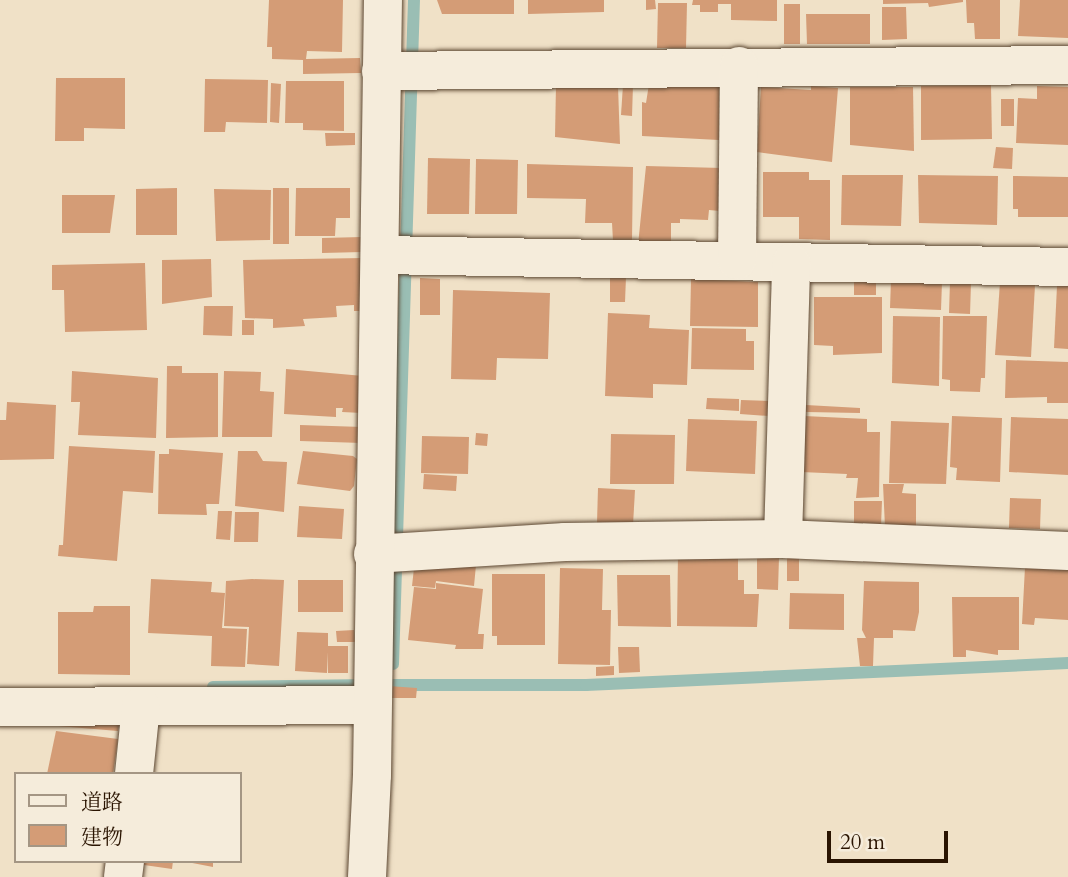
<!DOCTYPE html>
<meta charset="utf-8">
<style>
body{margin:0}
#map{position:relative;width:1068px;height:877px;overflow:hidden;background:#f0e1c7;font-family:Cardo,"Noto Serif JP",serif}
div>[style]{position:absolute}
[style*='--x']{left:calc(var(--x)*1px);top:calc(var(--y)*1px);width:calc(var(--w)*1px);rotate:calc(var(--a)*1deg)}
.stream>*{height:12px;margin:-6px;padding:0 6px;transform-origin:6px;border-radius:6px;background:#9abeb4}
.building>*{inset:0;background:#d49c76}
.roads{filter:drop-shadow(0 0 2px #5c4732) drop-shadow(0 0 2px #5c4732)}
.minor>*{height:38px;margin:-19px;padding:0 19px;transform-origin:19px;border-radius:19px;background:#f5ecdb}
span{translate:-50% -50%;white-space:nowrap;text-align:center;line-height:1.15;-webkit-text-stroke:5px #f5ecdb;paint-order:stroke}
.legend{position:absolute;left:14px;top:772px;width:228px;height:91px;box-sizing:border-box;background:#f5ecdb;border:2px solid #a49684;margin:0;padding:9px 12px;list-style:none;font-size:21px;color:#2a1401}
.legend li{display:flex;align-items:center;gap:14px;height:35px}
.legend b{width:35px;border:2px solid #a49684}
.scale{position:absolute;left:827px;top:831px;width:121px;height:32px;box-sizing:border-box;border:4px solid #2a1401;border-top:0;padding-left:9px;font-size:21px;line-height:24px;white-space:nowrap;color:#2a1401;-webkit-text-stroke:5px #f5ecdb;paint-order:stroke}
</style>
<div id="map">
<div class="stream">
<div style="--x:393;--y:664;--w:664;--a:-88.19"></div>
<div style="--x:392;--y:685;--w:194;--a:0"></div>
<div style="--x:586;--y:685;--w:483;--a:-2.6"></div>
<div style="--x:213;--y:687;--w:157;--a:-0.7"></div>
</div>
<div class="building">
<div style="clip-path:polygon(269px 0,343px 0,342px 52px,307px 51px,306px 59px,360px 58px,361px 73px,303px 74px,303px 60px,272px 59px,272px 47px,267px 47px)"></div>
<div style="clip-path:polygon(437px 0,514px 0,514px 14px,442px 14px)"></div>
<div style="clip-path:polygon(528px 0,604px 0,604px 12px,528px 14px)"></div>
<div style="clip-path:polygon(646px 0,655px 0,656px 9px,646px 10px)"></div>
<div style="clip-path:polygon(693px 0,777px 0,777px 21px,731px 20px,731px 4px,718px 4px,718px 12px,700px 12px,700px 5px,692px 5px)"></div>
<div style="clip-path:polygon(883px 0,963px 0,963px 2px,929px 7px,928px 3px,883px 4px)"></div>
<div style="clip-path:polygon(966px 0,1000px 0,1000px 39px,975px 39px,974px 23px,967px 23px)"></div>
<div style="clip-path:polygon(1020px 0,1068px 0,1068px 38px,1018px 36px)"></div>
<div style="clip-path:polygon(658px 3px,687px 3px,686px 48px,657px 48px)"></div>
<div style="clip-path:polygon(784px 4px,800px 4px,800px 44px,784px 44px)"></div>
<div style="clip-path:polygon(882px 7px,906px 7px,907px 39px,882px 40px)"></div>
<div style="clip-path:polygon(806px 14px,870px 14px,870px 44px,807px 44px)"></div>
<div style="clip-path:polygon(56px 78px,125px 78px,125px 129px,84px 128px,84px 141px,55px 141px)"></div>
<div style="clip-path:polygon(205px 79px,268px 80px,267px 123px,226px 122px,225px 132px,204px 132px)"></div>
<div style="clip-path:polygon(286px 81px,344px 81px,344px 131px,303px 130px,303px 123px,285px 123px)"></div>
<div style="clip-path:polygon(271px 83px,281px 84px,279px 123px,270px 122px)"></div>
<div style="clip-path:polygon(649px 84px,719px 85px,719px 140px,642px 136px,642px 102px,646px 103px)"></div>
<div style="clip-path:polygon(556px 85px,618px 86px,620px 144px,555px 137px)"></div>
<div style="clip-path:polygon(623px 85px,633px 85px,632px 116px,621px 115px)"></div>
<div style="clip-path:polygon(991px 85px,992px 139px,921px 140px,921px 86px)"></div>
<div style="clip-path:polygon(811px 86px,838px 88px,832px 162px,757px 152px,761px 87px,811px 90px)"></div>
<div style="clip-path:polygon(1037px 86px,1068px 87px,1068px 145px,1016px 143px,1018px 98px,1037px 99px)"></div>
<div style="clip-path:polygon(850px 87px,913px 87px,914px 151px,850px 145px)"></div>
<div style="clip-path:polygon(1001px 99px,1014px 99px,1014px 126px,1001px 126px)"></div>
<div style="clip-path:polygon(325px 133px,355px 133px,355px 145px,326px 146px)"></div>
<div style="clip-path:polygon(996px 147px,1013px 148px,1012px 169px,993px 168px)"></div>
<div style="clip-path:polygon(428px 158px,470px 159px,469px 214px,427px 214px)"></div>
<div style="clip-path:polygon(476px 159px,518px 160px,517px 214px,475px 214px)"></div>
<div style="clip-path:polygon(527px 164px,633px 167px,632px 241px,613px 241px,612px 223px,585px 223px,586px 199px,527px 198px)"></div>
<div style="clip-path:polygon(646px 166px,722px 168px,720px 211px,709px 210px,708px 220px,680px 219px,680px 223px,671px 223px,671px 246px,638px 245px)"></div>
<div style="clip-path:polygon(763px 172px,809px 172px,809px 180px,830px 180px,830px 240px,799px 239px,799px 217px,763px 217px)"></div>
<div style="clip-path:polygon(842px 175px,903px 175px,901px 226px,841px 225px)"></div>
<div style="clip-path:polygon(918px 175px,998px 176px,997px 225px,919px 223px)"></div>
<div style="clip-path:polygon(1013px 176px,1068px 177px,1068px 217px,1018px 217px,1018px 209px,1013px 209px)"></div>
<div style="clip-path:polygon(177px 188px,177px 235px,136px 235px,136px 189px)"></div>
<div style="clip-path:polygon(273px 188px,289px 188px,289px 244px,273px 244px)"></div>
<div style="clip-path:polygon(296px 188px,350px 188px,350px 218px,336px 218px,335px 236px,295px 236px)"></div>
<div style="clip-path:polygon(214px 189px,271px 190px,270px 240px,216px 241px)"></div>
<div style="clip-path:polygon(62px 195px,115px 195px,110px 233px,62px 233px)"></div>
<div style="clip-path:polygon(362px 237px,362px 252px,322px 253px,322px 238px)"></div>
<div style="clip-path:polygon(364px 258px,365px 311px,354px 311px,354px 305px,336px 306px,337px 317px,303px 319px,305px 326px,273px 328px,273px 319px,245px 318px,243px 260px)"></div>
<div style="clip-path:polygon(211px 259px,212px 297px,162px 304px,162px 260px)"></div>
<div style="clip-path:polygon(145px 263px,147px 330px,65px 332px,64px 290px,52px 290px,52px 265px)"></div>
<div style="clip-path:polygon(610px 277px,626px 277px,625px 302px,610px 302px)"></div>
<div style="clip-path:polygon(420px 278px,440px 279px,440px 315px,420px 315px)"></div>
<div style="clip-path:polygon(691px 279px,758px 282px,758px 327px,690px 326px)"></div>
<div style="clip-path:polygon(854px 279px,876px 279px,876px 295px,854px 295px)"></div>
<div style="clip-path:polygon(891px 280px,942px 282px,941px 310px,890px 308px)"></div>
<div style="clip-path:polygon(950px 281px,971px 282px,970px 314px,949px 313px)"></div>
<div style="clip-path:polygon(1000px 282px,1035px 285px,1031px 357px,995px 355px)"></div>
<div style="clip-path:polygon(1057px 286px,1068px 286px,1068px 349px,1054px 348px)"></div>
<div style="clip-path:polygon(453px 290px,550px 293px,548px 359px,497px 358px,496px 380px,451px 379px)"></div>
<div style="clip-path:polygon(814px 297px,882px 297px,882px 353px,833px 355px,833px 346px,814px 345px)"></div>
<div style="clip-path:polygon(204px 306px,233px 306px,232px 336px,203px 335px)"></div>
<div style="clip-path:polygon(608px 313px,650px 315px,649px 328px,689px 330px,687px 385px,653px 384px,653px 398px,605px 396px)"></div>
<div style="clip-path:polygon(893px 316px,940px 317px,939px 386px,892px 383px)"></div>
<div style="clip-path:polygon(943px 316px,987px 316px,985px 378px,981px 378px,980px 392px,950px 391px,950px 380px,942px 379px)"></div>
<div style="clip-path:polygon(242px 320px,254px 320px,254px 335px,242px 335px)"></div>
<div style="clip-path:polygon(692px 328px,746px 329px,746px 341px,754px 341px,754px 370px,691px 369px)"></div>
<div style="clip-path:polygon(1006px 360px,1068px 362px,1068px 403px,1047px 403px,1047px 397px,1005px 398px)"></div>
<div style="clip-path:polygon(167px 366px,182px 366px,182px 373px,218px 373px,218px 437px,166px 438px)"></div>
<div style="clip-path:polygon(286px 369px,363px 376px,362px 413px,342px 412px,343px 408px,336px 408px,336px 417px,284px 414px)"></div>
<div style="clip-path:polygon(72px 371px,158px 378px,156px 438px,78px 435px,80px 402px,71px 402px)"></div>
<div style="clip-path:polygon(224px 371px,261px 372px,260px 391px,274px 392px,272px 437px,222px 437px)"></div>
<div style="clip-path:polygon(707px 398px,739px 399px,739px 411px,706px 409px)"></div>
<div style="clip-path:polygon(741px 400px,770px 401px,769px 416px,740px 414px)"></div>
<div style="clip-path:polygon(7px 402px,56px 405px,54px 459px,0 460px,0 420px,6px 420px)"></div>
<div style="clip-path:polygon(806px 405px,860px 408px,860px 413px,806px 412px)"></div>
<div style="clip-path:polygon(804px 416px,867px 419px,867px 432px,880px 432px,879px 497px,856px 498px,858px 478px,846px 478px,847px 474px,801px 472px)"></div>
<div style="clip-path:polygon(952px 416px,1002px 418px,1000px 482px,956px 480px,957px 468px,950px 467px)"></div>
<div style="clip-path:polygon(1011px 417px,1068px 419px,1068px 475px,1009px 472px)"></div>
<div style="clip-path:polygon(688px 419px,757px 421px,755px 474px,686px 471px)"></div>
<div style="clip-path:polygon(891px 421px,949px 423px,946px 484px,889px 483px)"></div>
<div style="clip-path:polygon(300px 425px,363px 427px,362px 443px,300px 441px)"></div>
<div style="clip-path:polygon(476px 433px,488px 434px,487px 446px,475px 445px)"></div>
<div style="clip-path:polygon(611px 434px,675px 435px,674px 484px,610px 484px)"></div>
<div style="clip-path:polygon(422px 436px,469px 437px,468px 474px,421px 473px)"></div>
<div style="clip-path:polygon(69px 446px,155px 451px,153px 493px,123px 491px,117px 561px,58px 556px,59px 545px,63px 545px)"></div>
<div style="clip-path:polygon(169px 449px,223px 453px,219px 504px,206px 504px,207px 515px,158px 514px,159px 454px,169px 454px)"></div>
<div style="clip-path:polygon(238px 451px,257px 451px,263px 461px,287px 462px,284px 512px,235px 506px)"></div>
<div style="clip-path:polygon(303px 451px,353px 456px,357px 459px,354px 486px,350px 491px,297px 484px)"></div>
<div style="clip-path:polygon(424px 474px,457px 476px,456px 491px,423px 489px)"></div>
<div style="clip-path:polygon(883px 484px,904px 484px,902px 493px,916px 494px,916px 527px,885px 527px)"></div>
<div style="clip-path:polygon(598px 488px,635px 490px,633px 525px,597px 523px)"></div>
<div style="clip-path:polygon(1010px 498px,1041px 499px,1040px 529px,1009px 528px)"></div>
<div style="clip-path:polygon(854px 501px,882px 501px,881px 526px,854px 526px)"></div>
<div style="clip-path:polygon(299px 506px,344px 509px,342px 539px,297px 537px)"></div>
<div style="clip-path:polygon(218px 511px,232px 511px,230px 540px,216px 539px)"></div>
<div style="clip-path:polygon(235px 512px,259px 512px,258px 542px,234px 542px)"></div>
<div style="clip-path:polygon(678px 553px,738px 555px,738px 580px,744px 580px,744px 594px,759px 594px,757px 627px,677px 626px)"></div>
<div style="clip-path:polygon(757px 556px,779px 557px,778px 590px,757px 589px)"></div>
<div style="clip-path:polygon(787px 557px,799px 558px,799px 581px,787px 581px)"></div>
<div style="clip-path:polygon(476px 565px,474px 586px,436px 581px,435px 588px,412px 586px,414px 568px)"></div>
<div style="clip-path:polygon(1025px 567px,1068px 570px,1068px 620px,1035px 618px,1034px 625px,1022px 624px)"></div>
<div style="clip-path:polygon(560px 568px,603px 569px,602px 610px,611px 610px,610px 665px,558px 664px)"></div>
<div style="clip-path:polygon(492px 574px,545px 574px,545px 645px,497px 645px,497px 636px,492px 636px)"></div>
<div style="clip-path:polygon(617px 575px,670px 575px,671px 627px,618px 626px)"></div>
<div style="clip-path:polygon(151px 579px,212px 582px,211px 592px,225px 593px,222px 628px,247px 629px,245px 667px,211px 666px,212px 636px,148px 633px)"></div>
<div style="clip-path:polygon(252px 579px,284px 580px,279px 666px,247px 664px,249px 627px,224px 626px,226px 581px)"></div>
<div style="clip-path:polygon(298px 580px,343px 580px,343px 612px,298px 612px)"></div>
<div style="clip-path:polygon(864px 581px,919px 582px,919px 612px,915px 631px,893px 630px,893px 638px,874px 638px,873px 666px,860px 666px,857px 638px,866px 638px,862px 630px)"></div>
<div style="clip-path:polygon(436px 583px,483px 589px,478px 634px,484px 634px,483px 649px,455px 649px,456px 645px,408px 640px,414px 587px,436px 589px)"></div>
<div style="clip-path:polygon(790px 593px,844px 594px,844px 630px,789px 629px)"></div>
<div style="clip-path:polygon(952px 597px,1019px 597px,1019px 650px,998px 650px,998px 655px,966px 650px,966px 657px,953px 657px)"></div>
<div style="clip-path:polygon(94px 606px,130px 606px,130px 675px,58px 674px,58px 612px,93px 612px)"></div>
<div style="clip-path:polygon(354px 630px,355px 642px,337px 642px,336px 631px)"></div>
<div style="clip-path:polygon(297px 632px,328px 633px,328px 646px,348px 646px,348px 673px,328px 673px,328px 652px,327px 673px,295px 671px)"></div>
<div style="clip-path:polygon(618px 647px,639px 647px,640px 672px,619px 673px)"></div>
<div style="clip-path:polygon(614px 666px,614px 675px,596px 676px,596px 667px)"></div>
<div style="clip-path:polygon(388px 686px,417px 688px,416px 698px,387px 698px)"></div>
<div style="clip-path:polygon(120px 715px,118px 731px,46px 725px)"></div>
<div style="clip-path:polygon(56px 731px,118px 739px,113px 774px,47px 774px)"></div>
<div style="clip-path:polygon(144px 861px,173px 861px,172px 869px,144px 865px)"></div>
<div style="clip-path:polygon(182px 861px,213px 861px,213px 867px)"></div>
</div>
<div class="roads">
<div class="minor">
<div style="--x:381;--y:71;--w:687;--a:-0.5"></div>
<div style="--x:380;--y:255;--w:688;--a:1"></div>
<div style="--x:737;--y:260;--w:194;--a:-89.4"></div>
<div style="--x:783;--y:539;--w:276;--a:-88.3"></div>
<div style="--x:373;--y:554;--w:192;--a:-3.6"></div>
<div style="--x:565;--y:542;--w:218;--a:-0.8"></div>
<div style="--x:783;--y:539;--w:285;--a:2.4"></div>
<div style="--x:0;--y:707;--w:371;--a:-0.3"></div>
<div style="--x:134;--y:774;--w:68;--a:-84.1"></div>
<div style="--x:123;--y:877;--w:16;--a:-83"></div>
<div style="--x:367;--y:877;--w:102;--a:-87.2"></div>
<div style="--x:372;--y:775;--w:775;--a:-89.19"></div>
</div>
</div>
<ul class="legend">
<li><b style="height:9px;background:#f5ecdb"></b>道路</li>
<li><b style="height:19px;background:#d49c76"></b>建物</li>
</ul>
<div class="scale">20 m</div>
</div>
